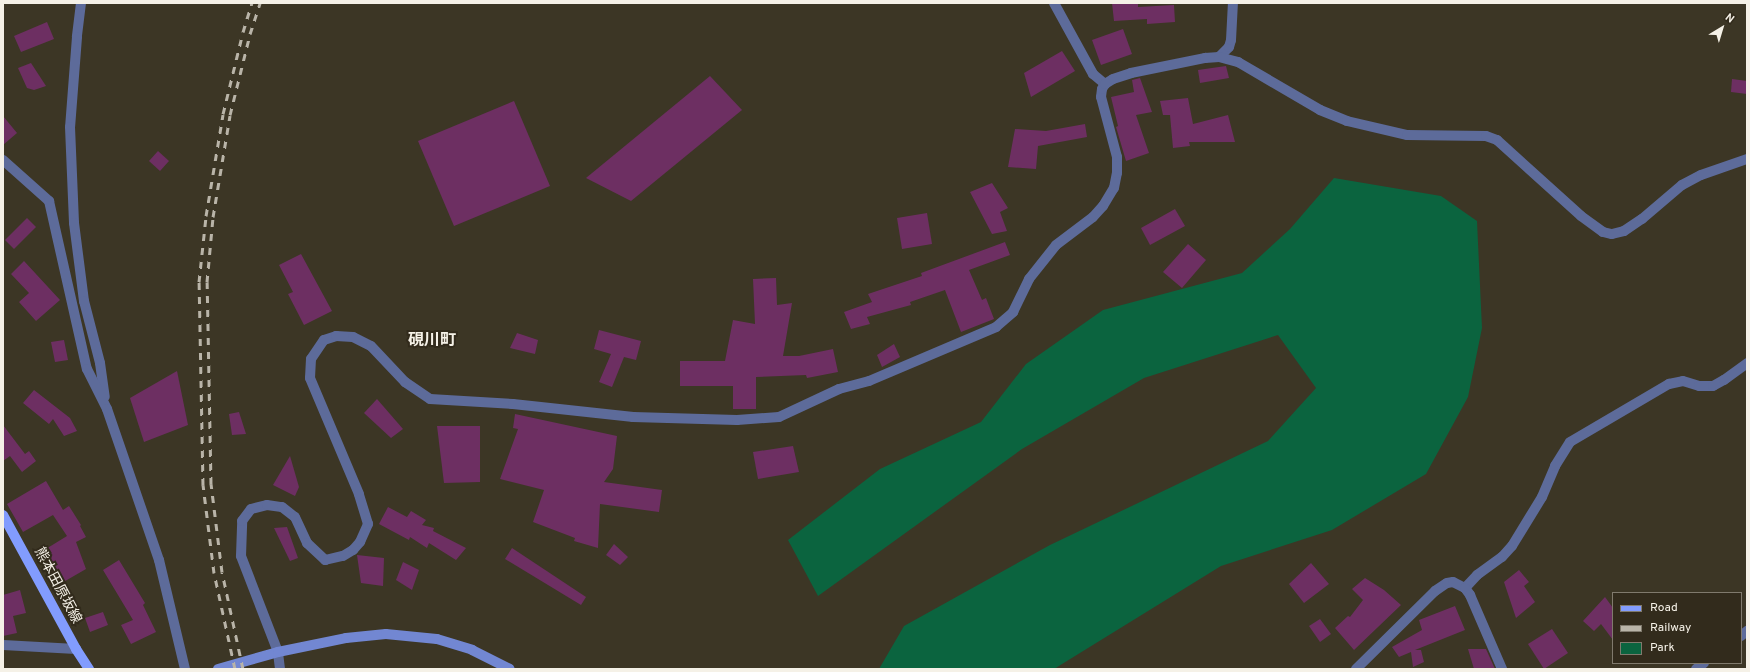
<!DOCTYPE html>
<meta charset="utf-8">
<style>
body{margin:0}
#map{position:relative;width:1750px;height:672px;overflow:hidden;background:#3c3625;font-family:Overpass,"Noto Sans JP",sans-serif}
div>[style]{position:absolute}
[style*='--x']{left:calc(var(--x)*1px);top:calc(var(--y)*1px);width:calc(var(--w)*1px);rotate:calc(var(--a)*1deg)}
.green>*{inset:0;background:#0b643f}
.building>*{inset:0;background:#6d2f62}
.street>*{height:10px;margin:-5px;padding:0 5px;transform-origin:5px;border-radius:5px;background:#5d6b9a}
.secondary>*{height:10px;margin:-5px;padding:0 5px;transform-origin:5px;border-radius:5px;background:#7287d2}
.primary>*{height:10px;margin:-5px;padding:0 5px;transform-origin:5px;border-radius:5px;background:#829cfe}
.rail>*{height:3px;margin-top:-1.5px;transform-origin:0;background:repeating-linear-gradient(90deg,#b9b4a8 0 7px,transparent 0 14px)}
span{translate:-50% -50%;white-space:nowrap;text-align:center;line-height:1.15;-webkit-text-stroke:4px #322b1c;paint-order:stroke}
.street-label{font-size:14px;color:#f5f1e7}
.quarter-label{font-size:16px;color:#f5f1e7;font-weight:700}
.frame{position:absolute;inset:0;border:4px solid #f5f1e7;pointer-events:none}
.legend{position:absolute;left:1612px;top:592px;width:130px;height:72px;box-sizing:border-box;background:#322b1c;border:1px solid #807a6d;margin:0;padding:5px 7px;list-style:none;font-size:12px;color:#f5f1e7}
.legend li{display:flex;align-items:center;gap:8px;height:20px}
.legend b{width:20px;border:1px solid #807a6d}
.north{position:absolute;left:1702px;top:8px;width:40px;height:40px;-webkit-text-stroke:3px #322b1c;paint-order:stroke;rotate:38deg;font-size:11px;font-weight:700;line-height:16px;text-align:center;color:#f5f1e7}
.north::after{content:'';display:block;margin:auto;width:14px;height:18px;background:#f5f1e7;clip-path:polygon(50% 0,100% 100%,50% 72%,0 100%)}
</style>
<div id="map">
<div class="green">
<div style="clip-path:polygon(1334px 178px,1441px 196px,1477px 221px,1482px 328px,1468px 397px,1426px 474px,1332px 530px,1221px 566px,1054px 669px,879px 669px,904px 626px,1050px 545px,1268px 441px,1316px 388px,1278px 335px,1144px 378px,1022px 449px,818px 596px,788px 540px,880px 469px,981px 422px,1026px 364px,1103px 310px,1242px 273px,1290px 229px)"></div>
</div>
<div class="building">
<div style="clip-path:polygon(1112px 3px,1138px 3px,1138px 7px,1174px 5px,1175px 22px,1147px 24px,1147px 19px,1114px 21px)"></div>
<div style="clip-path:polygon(47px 22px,54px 39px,21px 52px,14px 36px)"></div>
<div style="clip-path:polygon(1123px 29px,1132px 54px,1101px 65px,1092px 40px)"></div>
<div style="clip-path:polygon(1062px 51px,1075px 71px,1031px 97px,1024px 73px)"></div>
<div style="clip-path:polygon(31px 63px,46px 86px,34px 90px,27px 88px,18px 68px)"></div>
<div style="clip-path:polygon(1226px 66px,1229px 78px,1200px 83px,1198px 70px)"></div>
<div style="clip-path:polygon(710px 76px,742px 110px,631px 201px,586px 178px)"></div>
<div style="clip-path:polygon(1140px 78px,1152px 112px,1136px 115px,1149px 153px,1126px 161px,1116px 127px,1118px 126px,1111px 97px,1134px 92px,1132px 80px)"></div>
<div style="clip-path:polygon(1732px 79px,1747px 81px,1747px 94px,1731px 92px)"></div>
<div style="clip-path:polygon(1188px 98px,1193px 124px,1228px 115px,1235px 142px,1189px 142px,1190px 146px,1173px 148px,1170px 115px,1163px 115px,1160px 101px)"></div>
<div style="clip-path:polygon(514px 101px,550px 186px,454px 226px,418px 141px)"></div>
<div style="clip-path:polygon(3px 116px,17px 133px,3px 145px)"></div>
<div style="clip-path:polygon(1085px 124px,1087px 137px,1038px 146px,1036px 169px,1008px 167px,1015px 129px,1046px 131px)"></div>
<div style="clip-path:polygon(158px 151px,169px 161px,160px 171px,149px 161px)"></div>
<div style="clip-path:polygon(992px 183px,1008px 208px,1000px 212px,1007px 231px,992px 234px,970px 192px)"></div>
<div style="clip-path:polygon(1175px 209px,1185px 226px,1150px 245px,1141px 228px)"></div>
<div style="clip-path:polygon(927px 213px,932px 244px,902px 249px,897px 218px)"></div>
<div style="clip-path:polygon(27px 218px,36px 227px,14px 249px,5px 240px)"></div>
<div style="clip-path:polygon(1005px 242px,1010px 255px,969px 270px,982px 300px,986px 298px,994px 319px,961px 332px,945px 290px,910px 302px,911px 305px,867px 317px,870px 324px,851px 329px,844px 312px,872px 302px,868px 294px,922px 276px,921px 273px)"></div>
<div style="clip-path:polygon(1188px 244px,1206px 260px,1182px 288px,1163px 272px)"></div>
<div style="clip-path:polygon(301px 254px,332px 311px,304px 325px,288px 294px,293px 292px,279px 265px)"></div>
<div style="clip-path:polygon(24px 261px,60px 300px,36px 321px,19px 302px,29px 293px,11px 274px)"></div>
<div style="clip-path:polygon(776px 278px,777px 305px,792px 303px,783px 356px,799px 356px,833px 349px,838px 372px,807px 378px,806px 375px,756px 377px,756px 409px,733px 409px,733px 386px,680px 386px,680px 361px,725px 361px,733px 320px,755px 324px,753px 279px)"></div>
<div style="clip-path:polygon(599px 330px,641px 341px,636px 360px,624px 357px,612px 387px,599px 382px,611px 354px,594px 349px)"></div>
<div style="clip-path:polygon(517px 333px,538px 340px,535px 354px,510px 348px)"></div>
<div style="clip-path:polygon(64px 340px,68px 360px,55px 362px,51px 342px)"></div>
<div style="clip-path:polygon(894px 344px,900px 357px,882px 367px,877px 355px)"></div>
<div style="clip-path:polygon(177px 371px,188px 425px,144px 442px,130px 398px)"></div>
<div style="clip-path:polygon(34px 390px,70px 418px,77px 431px,64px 436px,53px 419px,49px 424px,23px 403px)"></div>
<div style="clip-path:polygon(377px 399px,403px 429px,391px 438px,364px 413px)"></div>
<div style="clip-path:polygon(239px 412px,246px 434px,232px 435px,229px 414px)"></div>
<div style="clip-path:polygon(515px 414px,617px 436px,613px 469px,604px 482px,662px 490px,659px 512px,600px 504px,598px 548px,574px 541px,575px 538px,533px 522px,544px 490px,500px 479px,518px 429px,513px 428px)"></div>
<div style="clip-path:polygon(3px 425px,25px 454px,29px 451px,36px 461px,22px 472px,10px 456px,3px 461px)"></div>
<div style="clip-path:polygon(437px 426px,480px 426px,480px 482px,444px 483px)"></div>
<div style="clip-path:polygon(793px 446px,799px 472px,758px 479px,753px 452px)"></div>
<div style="clip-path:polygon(290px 456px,299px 487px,295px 496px,273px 485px)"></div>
<div style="clip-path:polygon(46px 481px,63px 510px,69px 506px,81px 525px,80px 526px,86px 537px,76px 542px,86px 569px,60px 584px,41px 552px,67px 536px,53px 515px,23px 532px,7px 504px)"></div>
<div style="clip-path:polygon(388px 507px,407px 517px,411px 511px,426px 520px,422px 525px,434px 528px,433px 531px,466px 548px,456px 560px,429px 543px,427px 548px,410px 537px,409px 540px,379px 524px)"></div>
<div style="clip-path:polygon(287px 527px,298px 558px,290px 561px,274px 528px)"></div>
<div style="clip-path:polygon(614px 544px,628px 557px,620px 565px,606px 555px)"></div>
<div style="clip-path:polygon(512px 548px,586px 597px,581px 605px,505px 559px)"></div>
<div style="clip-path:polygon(357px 555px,384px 558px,383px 586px,361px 583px)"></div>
<div style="clip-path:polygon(119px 560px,145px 603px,143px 605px,156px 632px,131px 644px,121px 625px,133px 620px,103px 570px)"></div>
<div style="clip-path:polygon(403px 562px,419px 570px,412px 590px,396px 580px)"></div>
<div style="clip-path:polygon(1311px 563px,1329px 584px,1304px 603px,1289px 584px)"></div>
<div style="clip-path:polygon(1519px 570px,1529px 582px,1524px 586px,1535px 602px,1516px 618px,1504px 582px)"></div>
<div style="clip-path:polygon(1365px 578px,1384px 590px,1401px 605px,1354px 650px,1335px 628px,1348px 616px,1350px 617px,1363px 600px,1352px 589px)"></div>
<div style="clip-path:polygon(20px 590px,26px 613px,13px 616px,17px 633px,3px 636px,3px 595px)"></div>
<div style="clip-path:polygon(1605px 597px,1613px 608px,1613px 640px,1601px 624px,1594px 631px,1583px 621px)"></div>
<div style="clip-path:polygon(1455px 606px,1465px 630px,1415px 650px,1421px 650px,1424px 662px,1413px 667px,1411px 652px,1399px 657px,1392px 647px,1422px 630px,1419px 620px)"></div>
<div style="clip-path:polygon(103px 612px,108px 625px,90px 632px,85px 618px)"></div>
<div style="clip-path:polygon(1320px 619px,1331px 634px,1320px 642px,1309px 626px)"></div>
<div style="clip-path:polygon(1552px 629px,1568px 653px,1544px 669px,1528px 644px)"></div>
<div style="clip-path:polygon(1468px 649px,1486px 649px,1495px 669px,1474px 669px)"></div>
</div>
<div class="street">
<div style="--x:81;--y:3;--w:34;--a:97"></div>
<div style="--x:77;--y:37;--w:90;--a:94.4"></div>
<div style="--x:70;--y:127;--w:96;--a:87.6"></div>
<div style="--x:74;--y:223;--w:79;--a:82.7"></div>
<div style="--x:84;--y:301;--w:64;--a:75.5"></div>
<div style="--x:100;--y:363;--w:34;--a:82"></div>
<div style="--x:1054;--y:3;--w:81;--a:61.2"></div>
<div style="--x:1093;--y:74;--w:16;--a:40"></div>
<div style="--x:1219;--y:57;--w:14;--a:-45"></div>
<div style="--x:1229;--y:47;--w:7;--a:-74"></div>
<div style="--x:1231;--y:40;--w:37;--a:-87"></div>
<div style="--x:3;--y:160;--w:62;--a:41.7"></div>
<div style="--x:49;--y:201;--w:172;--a:77.3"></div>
<div style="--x:87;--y:369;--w:45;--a:63.4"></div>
<div style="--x:107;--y:409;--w:160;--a:71"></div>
<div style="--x:159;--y:560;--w:112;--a:76.6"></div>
<div style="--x:1465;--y:588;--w:18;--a:-47"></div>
<div style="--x:1477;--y:575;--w:31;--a:-36"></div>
<div style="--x:1502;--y:557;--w:15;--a:-48"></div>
<div style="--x:1512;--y:546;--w:57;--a:-58.5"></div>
<div style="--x:1542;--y:497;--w:34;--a:-67"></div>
<div style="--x:1555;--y:466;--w:28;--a:-58"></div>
<div style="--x:1570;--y:442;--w:115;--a:-30.4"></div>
<div style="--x:1669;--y:384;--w:14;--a:-12"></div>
<div style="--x:1683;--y:381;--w:17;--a:17"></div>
<div style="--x:1699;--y:386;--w:14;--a:0"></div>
<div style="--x:1713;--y:386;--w:13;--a:-29"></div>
<div style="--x:1724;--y:380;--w:29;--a:-36"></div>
<div style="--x:1741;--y:636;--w:8;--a:-40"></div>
<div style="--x:3;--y:645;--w:73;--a:3.1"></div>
<div style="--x:280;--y:669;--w:17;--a:-97"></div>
<div style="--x:278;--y:652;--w:103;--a:-111.1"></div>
<div style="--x:241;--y:556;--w:35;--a:-88"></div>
<div style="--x:242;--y:521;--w:15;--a:-53"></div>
<div style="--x:251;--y:509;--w:16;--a:-14"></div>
<div style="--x:267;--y:505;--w:15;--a:8"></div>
<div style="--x:282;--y:507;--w:16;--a:38"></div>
<div style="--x:295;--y:517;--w:29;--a:65"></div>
<div style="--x:307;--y:543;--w:25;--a:43"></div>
<div style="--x:325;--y:560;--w:18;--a:-13"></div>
<div style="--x:343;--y:556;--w:12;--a:-31"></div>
<div style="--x:353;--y:550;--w:11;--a:-49"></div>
<div style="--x:360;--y:542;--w:20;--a:-66"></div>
<div style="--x:368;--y:524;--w:31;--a:-107"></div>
<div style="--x:359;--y:494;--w:126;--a:-112.9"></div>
<div style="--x:310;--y:378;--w:19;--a:-87"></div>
<div style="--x:311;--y:359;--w:23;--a:-56"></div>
<div style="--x:324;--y:340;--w:13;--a:-18"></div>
<div style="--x:336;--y:336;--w:17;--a:3"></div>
<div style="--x:353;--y:337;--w:20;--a:27"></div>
<div style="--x:371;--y:346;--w:50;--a:46.6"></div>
<div style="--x:405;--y:382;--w:30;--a:34"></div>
<div style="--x:430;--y:399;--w:83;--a:3.4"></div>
<div style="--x:513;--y:404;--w:121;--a:6.2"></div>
<div style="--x:633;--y:417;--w:104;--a:1.7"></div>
<div style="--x:737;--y:420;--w:42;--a:-4.1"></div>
<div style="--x:779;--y:417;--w:66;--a:-25"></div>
<div style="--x:839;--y:389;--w:31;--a:-15"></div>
<div style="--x:869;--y:381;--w:138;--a:-23"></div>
<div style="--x:996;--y:327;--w:23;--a:-41"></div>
<div style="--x:1013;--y:312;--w:37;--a:-64"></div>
<div style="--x:1029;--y:279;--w:43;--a:-51.5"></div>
<div style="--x:1056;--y:245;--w:46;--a:-37.1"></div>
<div style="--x:1093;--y:217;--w:15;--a:-48"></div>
<div style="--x:1103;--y:206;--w:21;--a:-59"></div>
<div style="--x:1114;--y:188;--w:15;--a:-79"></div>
<div style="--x:1117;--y:173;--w:16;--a:-90"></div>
<div style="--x:1117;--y:157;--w:62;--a:-104.9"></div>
<div style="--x:1101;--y:97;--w:8;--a:-83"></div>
<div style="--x:1102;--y:89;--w:6;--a:-59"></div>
<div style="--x:1105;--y:84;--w:9;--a:-32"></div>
<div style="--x:1113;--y:79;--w:19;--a:-18"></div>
<div style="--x:1131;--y:73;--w:76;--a:-11.5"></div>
<div style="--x:1205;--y:58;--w:14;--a:-4"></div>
<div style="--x:1219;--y:57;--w:20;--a:15"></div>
<div style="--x:1238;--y:62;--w:95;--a:30.3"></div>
<div style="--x:1320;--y:110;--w:29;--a:22"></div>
<div style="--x:1347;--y:121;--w:62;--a:13.1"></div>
<div style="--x:1407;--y:135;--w:79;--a:0.7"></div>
<div style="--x:1486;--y:136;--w:12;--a:20"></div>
<div style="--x:1497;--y:140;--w:113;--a:42.1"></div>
<div style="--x:1581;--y:216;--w:27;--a:36"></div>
<div style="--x:1603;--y:232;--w:9;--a:13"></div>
<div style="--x:1612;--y:234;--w:12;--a:-14"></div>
<div style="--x:1624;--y:231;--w:22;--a:-34"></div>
<div style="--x:1642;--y:219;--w:52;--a:-40.4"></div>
<div style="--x:1682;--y:185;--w:21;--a:-28"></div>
<div style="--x:1701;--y:175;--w:49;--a:-19.2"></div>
<div style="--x:1356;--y:669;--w:111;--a:-44.6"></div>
<div style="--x:1435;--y:591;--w:14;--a:-34"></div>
<div style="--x:1447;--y:583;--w:6;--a:-9"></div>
<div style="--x:1453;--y:582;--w:13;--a:27"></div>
<div style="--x:1465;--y:588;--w:9;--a:54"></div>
<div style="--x:1470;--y:595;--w:81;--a:66.6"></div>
<div style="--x:1696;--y:669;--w:10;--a:-37"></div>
</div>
<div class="secondary">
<div style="--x:218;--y:669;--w:62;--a:-15.8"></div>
<div style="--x:278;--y:652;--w:69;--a:-11.6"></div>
<div style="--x:346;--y:638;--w:40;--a:-5.7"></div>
<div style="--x:386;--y:634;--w:51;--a:5.6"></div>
<div style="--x:437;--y:639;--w:37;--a:17"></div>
<div style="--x:472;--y:650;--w:42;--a:26.6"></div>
</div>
<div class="primary">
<div style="--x:3;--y:515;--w:153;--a:61.4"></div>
<div style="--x:76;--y:649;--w:24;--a:57"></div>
</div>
<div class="rail">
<div style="--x:235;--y:669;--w:98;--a:-102.3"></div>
<div style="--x:214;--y:573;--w:89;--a:-97.1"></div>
<div style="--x:203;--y:485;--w:203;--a:-91.1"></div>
<div style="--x:199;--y:282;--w:66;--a:-83.9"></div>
<div style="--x:206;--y:216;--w:103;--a:-80.5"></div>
<div style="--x:223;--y:114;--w:84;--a:-76.3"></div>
<div style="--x:243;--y:32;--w:30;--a:-73"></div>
<div style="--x:243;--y:669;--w:99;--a:-102.2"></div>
<div style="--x:222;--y:572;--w:89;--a:-97.1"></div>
<div style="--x:211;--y:484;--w:202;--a:-91.1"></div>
<div style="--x:207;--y:282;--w:65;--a:-84.7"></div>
<div style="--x:213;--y:217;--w:103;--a:-80.5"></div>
<div style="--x:230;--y:115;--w:83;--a:-76.1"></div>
<div style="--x:250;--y:34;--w:33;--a:-72"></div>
</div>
<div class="street-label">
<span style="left:57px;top:586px;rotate:62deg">熊本田原坂線</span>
</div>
<div class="quarter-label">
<span style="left:432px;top:341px">硯川町</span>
</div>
<div class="frame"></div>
<ul class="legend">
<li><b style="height:5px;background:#829cfe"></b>Road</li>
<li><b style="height:5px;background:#b9b4a8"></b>Railway</li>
<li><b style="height:11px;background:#0b643f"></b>Park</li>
</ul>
<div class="north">N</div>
</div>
